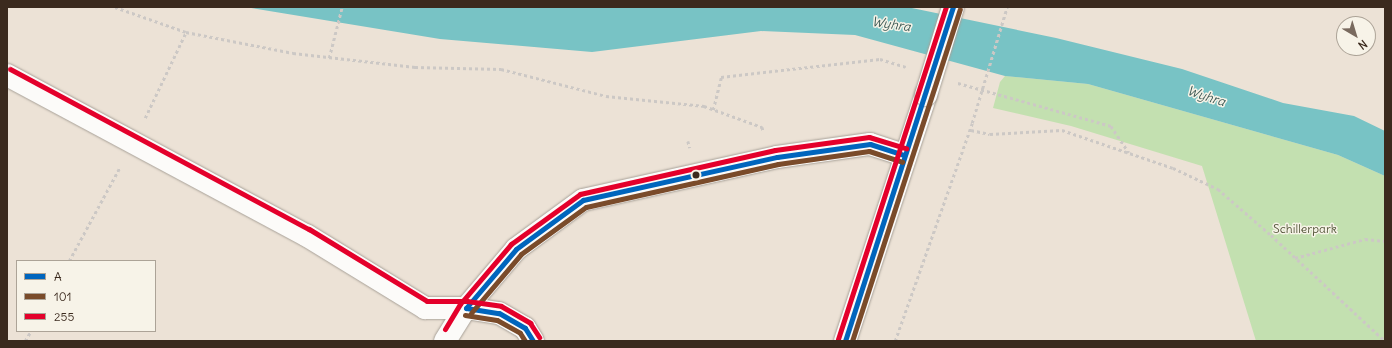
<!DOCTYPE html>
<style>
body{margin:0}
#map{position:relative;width:1392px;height:348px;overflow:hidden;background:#ece2d6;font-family:Delius,sans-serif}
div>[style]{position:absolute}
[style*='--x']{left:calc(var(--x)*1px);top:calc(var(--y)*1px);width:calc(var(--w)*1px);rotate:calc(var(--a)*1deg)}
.green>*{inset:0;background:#c3e0b0}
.water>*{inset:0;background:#78c3c5}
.path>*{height:2.5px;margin-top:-1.25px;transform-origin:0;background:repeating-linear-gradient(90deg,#ccc8c5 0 3px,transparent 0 6px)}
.roads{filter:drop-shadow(0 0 1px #a8a198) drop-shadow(0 0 1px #a8a198)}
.minor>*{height:22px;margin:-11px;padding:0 11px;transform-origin:11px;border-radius:11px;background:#fcfbf9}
.major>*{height:22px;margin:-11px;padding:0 11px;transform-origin:11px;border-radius:11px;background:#fcfbf9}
.path-bridge>*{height:2.5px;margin-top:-1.25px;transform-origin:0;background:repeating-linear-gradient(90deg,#ccc8c5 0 3px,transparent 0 6px)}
.bridges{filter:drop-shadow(0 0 1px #a8a198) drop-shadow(0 0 1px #a8a198)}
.major-bridge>*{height:22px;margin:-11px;padding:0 11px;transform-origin:11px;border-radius:11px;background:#fcfbf9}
.bus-1>*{height:5px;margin:-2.5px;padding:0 2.5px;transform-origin:2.5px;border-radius:2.5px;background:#0065bd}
.bus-2>*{height:5px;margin:-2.5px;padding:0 2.5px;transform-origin:2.5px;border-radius:2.5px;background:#7a4b2a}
.bus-3>*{height:5px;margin:-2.5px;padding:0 2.5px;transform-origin:2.5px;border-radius:2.5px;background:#e4002b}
.dots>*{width:11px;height:11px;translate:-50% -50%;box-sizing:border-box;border:2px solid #f7f3e8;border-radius:50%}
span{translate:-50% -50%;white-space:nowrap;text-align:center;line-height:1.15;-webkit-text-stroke:3px #f7f3e8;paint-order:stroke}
.park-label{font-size:12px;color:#55573b}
.water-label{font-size:13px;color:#3f5b56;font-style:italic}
.frame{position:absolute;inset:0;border:8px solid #3b2a1e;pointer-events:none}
.legend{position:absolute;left:16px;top:260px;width:140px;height:72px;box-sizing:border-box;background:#f7f3e8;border:1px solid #aca397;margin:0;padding:5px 7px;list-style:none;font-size:12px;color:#3b2a1e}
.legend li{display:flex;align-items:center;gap:8px;height:20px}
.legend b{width:20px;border:1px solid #aca397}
.north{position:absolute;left:1336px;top:16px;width:40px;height:40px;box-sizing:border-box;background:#f7f3e8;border:1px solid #aca397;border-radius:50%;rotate:142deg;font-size:11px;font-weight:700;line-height:16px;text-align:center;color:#3b2a1e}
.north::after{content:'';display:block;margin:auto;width:14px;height:18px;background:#796a5e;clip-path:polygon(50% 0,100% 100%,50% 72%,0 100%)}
</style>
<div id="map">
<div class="green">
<div style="clip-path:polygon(1005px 76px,1088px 84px,1338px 155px,1385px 176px,1385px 341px,1256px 341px,1202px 166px,1071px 126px,993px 108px,1000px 82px)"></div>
</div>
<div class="water">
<div style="clip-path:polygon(245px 7px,907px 7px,1056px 38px,1182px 69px,1283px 103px,1354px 116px,1385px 131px,1385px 176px,1338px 155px,1088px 84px,1005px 76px,855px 35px,761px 31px,592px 52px,440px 39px)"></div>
</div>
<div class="path">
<div style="--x:115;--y:7;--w:75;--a:19.4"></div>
<div style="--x:186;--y:32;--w:109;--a:11.1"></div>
<div style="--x:293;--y:53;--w:123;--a:6.5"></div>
<div style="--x:415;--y:67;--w:86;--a:1.3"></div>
<div style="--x:501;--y:69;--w:108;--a:14.4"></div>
<div style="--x:606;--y:96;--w:99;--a:5.8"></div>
<div style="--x:704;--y:106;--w:62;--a:19.9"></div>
<div style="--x:762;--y:127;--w:5;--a:68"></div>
<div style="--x:329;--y:58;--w:53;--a:-75.7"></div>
<div style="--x:958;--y:83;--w:159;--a:15.7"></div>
<div style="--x:1111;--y:126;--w:32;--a:56"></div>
<div style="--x:713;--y:110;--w:34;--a:-76"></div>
<div style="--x:721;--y:77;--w:160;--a:-6.5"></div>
<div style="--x:880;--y:59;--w:27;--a:17"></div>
<div style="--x:145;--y:118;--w:95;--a:-64.5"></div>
<div style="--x:971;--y:130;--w:19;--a:12"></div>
<div style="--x:990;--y:134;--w:72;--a:-3.2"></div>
<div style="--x:1062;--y:130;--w:117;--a:18.9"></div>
<div style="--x:1173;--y:168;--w:50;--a:25"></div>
<div style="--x:1218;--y:189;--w:70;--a:41"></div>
<div style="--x:1271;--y:235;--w:156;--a:42.9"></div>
<div style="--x:688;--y:141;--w:7;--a:74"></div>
<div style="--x:1295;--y:258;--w:73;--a:-15.2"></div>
<div style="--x:1365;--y:239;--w:20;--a:6"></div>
<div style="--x:69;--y:261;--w:107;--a:-61.5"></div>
<div style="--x:25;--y:341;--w:12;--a:-59"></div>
<div style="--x:895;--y:341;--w:231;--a:-70.5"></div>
</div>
<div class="roads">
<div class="minor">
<div style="--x:7;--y:75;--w:339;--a:28.2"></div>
<div style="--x:306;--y:235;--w:140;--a:31.5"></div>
<div style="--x:425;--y:308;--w:41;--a:0"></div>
<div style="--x:466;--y:308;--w:33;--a:9"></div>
<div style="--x:499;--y:313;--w:30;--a:30"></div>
<div style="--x:525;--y:328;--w:15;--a:58"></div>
<div style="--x:445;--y:341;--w:39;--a:-58"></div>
<div style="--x:466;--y:308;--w:77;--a:-49.7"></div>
<div style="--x:516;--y:249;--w:83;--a:-36.2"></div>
<div style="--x:583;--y:200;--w:199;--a:-12.5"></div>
<div style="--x:777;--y:157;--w:94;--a:-8"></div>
<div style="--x:870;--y:144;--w:36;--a:18"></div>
</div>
<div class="major">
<div style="--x:845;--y:341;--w:259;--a:-71.8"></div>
</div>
</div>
<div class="path-bridge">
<div style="--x:972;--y:123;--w:121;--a:-73.2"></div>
</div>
<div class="bridges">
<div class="major-bridge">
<div style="--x:926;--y:95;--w:92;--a:-72.9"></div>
</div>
</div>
<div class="bus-1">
<div style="--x:466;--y:308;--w:77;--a:-49.7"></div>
<div style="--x:516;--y:249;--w:83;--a:-36.2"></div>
<div style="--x:583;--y:200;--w:199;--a:-12.5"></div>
<div style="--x:777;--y:157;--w:94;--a:-8"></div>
<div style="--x:870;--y:144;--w:36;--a:18"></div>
<div style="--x:466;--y:308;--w:33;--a:9"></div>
<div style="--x:499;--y:313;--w:30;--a:30"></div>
<div style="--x:525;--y:328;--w:15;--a:58"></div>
<div style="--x:845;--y:341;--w:351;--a:-72.1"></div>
</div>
<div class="bus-2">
<div style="--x:471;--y:313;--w:77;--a:-49.7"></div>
<div style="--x:521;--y:254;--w:80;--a:-35.9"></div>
<div style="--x:586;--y:207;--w:197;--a:-12.6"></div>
<div style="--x:778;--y:164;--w:92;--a:-8.1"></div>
<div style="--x:869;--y:151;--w:35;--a:18"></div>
<div style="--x:465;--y:315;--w:32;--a:9"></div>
<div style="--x:497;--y:320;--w:26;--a:29"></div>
<div style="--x:520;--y:333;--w:9;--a:58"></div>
<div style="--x:852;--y:341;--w:349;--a:-72"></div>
</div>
<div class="bus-3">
<div style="--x:10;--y:69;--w:339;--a:28.2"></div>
<div style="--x:309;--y:229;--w:138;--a:31.4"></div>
<div style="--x:427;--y:301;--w:40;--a:0"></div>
<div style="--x:467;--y:301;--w:34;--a:8"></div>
<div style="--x:501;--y:306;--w:34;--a:30"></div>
<div style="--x:530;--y:323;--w:17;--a:57"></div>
<div style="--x:445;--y:329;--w:29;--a:-59"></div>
<div style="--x:460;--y:304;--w:79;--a:-49.6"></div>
<div style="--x:511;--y:244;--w:85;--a:-35.9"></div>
<div style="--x:580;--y:194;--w:200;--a:-12.7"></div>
<div style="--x:775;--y:150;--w:95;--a:-7.9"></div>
<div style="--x:869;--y:137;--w:39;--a:17"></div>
<div style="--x:838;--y:339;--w:349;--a:-72"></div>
</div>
<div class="dots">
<div style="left:696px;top:175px;background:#3b2a1e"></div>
</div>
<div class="park-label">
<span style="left:1305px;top:229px">Schillerpark</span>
</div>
<div class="water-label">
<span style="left:891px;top:25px;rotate:8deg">Wyhra</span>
<span style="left:1206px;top:97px;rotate:18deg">Wyhra</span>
</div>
<div class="frame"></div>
<ul class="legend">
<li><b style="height:5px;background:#0065bd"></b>A</li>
<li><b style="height:5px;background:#7a4b2a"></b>101</li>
<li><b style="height:5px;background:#e4002b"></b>255</li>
</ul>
<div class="north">N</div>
</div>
